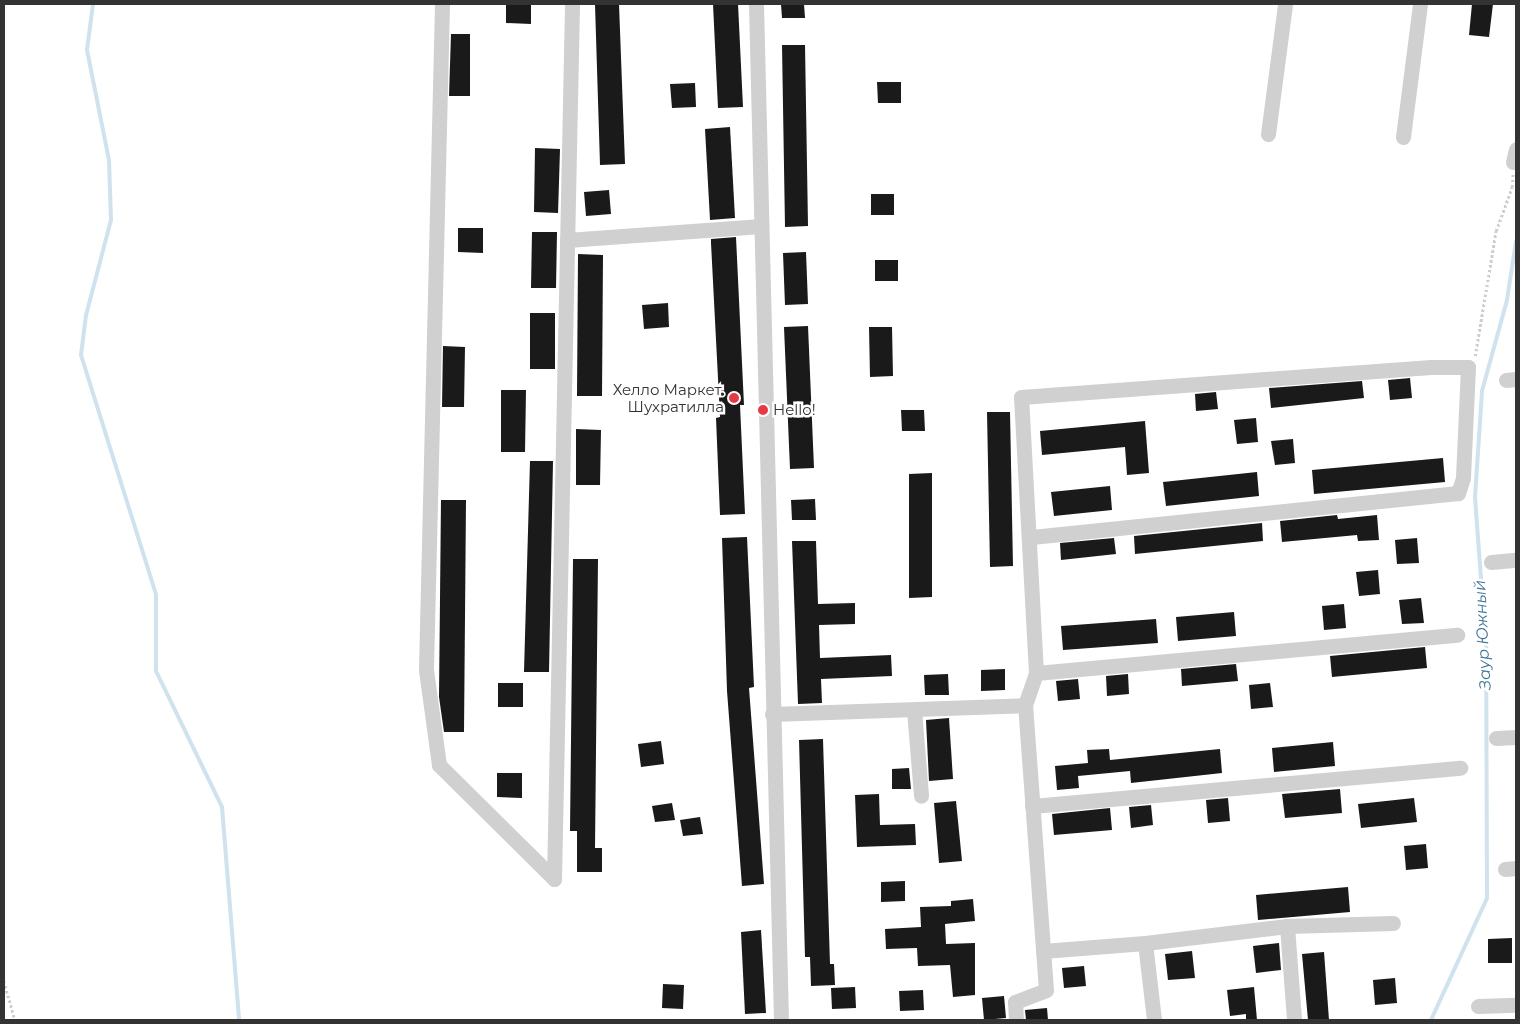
<!DOCTYPE html>
<meta charset="utf-8">
<style>
body{margin:0}
#map{position:relative;width:1520px;height:1024px;overflow:hidden;background:#fff;font-family:Montserrat,sans-serif}
div>[style]{position:absolute}
[style*='--x']{left:calc(var(--x)*1px);top:calc(var(--y)*1px);width:calc(var(--w)*1px);rotate:calc(var(--a)*1deg)}
.stream>*{height:4px;margin:-2px;padding:0 2px;transform-origin:2px;border-radius:2px;background:#cfe2ee}
.building>*{inset:0;background:#1a1a1a}
.path>*{height:2.5px;margin-top:-1.25px;transform-origin:0;background:repeating-linear-gradient(90deg,#cdcdcd 0 2.5px,transparent 0 5px)}
.minor>*{height:15px;margin:-7.5px;padding:0 7.5px;transform-origin:7.5px;border-radius:7.5px;background:#d0d0d0}
.dots>*{width:14px;height:14px;translate:-50% -50%;box-sizing:border-box;border:2px solid #fff;border-radius:50%}
span{translate:-50% -50%;white-space:nowrap;text-align:center;line-height:1.15;-webkit-text-stroke:5px #fff;paint-order:stroke}
.poi-label{font-size:15px;color:#333}
.right{translate:-100% -50%;text-align:right}
.left{translate:0 -50%;text-align:left}
.water-label{font-size:16px;color:#3f7597;font-style:italic}
.frame{position:absolute;inset:0;border:5px solid #333;pointer-events:none}
</style>
<div id="map">
<div class="stream">
<div style="--x:93;--y:4;--w:46;--a:97.4"></div>
<div style="--x:87;--y:50;--w:112;--a:78.7"></div>
<div style="--x:109;--y:160;--w:60;--a:88.1"></div>
<div style="--x:111;--y:220;--w:98;--a:104.7"></div>
<div style="--x:86;--y:315;--w:40;--a:97.1"></div>
<div style="--x:81;--y:355;--w:251;--a:72.6"></div>
<div style="--x:156;--y:595;--w:76;--a:90"></div>
<div style="--x:156;--y:671;--w:151;--a:64.1"></div>
<div style="--x:222;--y:807;--w:214;--a:85.4"></div>
<div style="--x:1431;--y:1020;--w:134;--a:-65.3"></div>
<div style="--x:1487;--y:898;--w:251;--a:-90.2"></div>
<div style="--x:1486;--y:647;--w:150;--a:-94.2"></div>
<div style="--x:1475;--y:497;--w:106;--a:-86.2"></div>
<div style="--x:1482;--y:391;--w:94;--a:-74.6"></div>
<div style="--x:1507;--y:300;--w:60;--a:-81.3"></div>
</div>
<div class="building">
<div style="clip-path:polygon(506px 4px,531px 4px,531px 24px,506px 23px)"></div>
<div style="clip-path:polygon(595px 4px,619px 4px,625px 164px,600px 165px)"></div>
<div style="clip-path:polygon(713px 4px,738px 4px,743px 107px,718px 108px)"></div>
<div style="clip-path:polygon(781px 4px,804px 4px,805px 18px,782px 18px)"></div>
<div style="clip-path:polygon(1472px 4px,1493px 4px,1489px 37px,1469px 35px)"></div>
<div style="clip-path:polygon(451px 34px,470px 34px,470px 96px,449px 96px)"></div>
<div style="clip-path:polygon(782px 45px,805px 45px,808px 226px,785px 227px)"></div>
<div style="clip-path:polygon(877px 82px,901px 82px,901px 103px,878px 103px)"></div>
<div style="clip-path:polygon(695px 83px,696px 107px,672px 108px,670px 84px)"></div>
<div style="clip-path:polygon(730px 127px,735px 218px,710px 220px,705px 129px)"></div>
<div style="clip-path:polygon(535px 148px,560px 149px,558px 213px,534px 212px)"></div>
<div style="clip-path:polygon(609px 190px,611px 214px,586px 216px,584px 192px)"></div>
<div style="clip-path:polygon(871px 194px,894px 194px,894px 215px,871px 215px)"></div>
<div style="clip-path:polygon(458px 228px,483px 228px,483px 253px,458px 252px)"></div>
<div style="clip-path:polygon(532px 232px,557px 232px,556px 288px,531px 288px)"></div>
<div style="clip-path:polygon(736px 237px,744px 405px,740px 405px,745px 514px,720px 515px,716px 418px,720px 417px,711px 243px,711px 239px)"></div>
<div style="clip-path:polygon(806px 252px,808px 304px,785px 305px,783px 253px)"></div>
<div style="clip-path:polygon(578px 254px,603px 255px,602px 396px,577px 396px)"></div>
<div style="clip-path:polygon(875px 260px,898px 260px,898px 281px,875px 281px)"></div>
<div style="clip-path:polygon(668px 303px,669px 327px,644px 329px,642px 305px)"></div>
<div style="clip-path:polygon(530px 313px,555px 313px,555px 369px,530px 369px)"></div>
<div style="clip-path:polygon(808px 326px,814px 468px,790px 469px,784px 327px)"></div>
<div style="clip-path:polygon(869px 327px,892px 327px,893px 376px,870px 377px)"></div>
<div style="clip-path:polygon(443px 346px,465px 347px,464px 407px,442px 407px)"></div>
<div style="clip-path:polygon(1410px 378px,1412px 398px,1390px 400px,1388px 380px)"></div>
<div style="clip-path:polygon(1362px 381px,1364px 398px,1271px 408px,1269px 388px)"></div>
<div style="clip-path:polygon(501px 390px,526px 390px,525px 452px,501px 452px)"></div>
<div style="clip-path:polygon(1216px 392px,1218px 409px,1196px 411px,1195px 394px)"></div>
<div style="clip-path:polygon(901px 410px,924px 410px,925px 431px,902px 431px)"></div>
<div style="clip-path:polygon(987px 412px,1010px 412px,1013px 566px,990px 567px)"></div>
<div style="clip-path:polygon(1256px 418px,1258px 442px,1237px 444px,1234px 420px)"></div>
<div style="clip-path:polygon(1145px 421px,1149px 473px,1127px 475px,1125px 447px,1042px 455px,1040px 431px)"></div>
<div style="clip-path:polygon(576px 429px,601px 430px,600px 485px,576px 485px)"></div>
<div style="clip-path:polygon(1293px 439px,1295px 463px,1275px 465px,1271px 441px)"></div>
<div style="clip-path:polygon(1443px 458px,1445px 482px,1314px 494px,1312px 470px)"></div>
<div style="clip-path:polygon(530px 461px,553px 461px,549px 672px,524px 672px)"></div>
<div style="clip-path:polygon(1257px 472px,1259px 496px,1166px 506px,1163px 482px)"></div>
<div style="clip-path:polygon(932px 473px,932px 597px,909px 598px,909px 474px)"></div>
<div style="clip-path:polygon(1110px 486px,1112px 510px,1054px 516px,1051px 492px)"></div>
<div style="clip-path:polygon(815px 499px,816px 520px,792px 520px,791px 500px)"></div>
<div style="clip-path:polygon(441px 500px,466px 500px,464px 732px,444px 732px,439px 697px)"></div>
<div style="clip-path:polygon(1337px 515px,1338px 519px,1377px 515px,1379px 540px,1358px 541px,1357px 535px,1282px 542px,1280px 521px)"></div>
<div style="clip-path:polygon(1262px 523px,1263px 541px,1135px 554px,1134px 536px)"></div>
<div style="clip-path:polygon(747px 537px,754px 687px,749px 688px,764px 884px,742px 886px,727px 691px,722px 538px)"></div>
<div style="clip-path:polygon(1114px 538px,1116px 554px,1061px 560px,1060px 543px)"></div>
<div style="clip-path:polygon(1417px 538px,1419px 563px,1397px 564px,1395px 540px)"></div>
<div style="clip-path:polygon(792px 541px,816px 541px,818px 604px,855px 603px,855px 624px,819px 625px,820px 658px,891px 655px,892px 676px,821px 679px,822px 703px,798px 704px)"></div>
<div style="clip-path:polygon(573px 559px,598px 559px,595px 848px,602px 848px,602px 872px,577px 872px,577px 831px,570px 831px)"></div>
<div style="clip-path:polygon(1378px 570px,1380px 594px,1359px 596px,1356px 572px)"></div>
<div style="clip-path:polygon(1421px 598px,1424px 623px,1402px 624px,1399px 600px)"></div>
<div style="clip-path:polygon(1344px 604px,1346px 628px,1324px 630px,1322px 606px)"></div>
<div style="clip-path:polygon(1234px 612px,1236px 636px,1178px 641px,1176px 617px)"></div>
<div style="clip-path:polygon(1156px 619px,1158px 643px,1063px 650px,1061px 626px)"></div>
<div style="clip-path:polygon(1425px 647px,1427px 668px,1332px 677px,1330px 656px)"></div>
<div style="clip-path:polygon(1236px 664px,1238px 681px,1182px 686px,1181px 669px)"></div>
<div style="clip-path:polygon(1005px 669px,1005px 690px,981px 691px,981px 670px)"></div>
<div style="clip-path:polygon(948px 674px,949px 695px,925px 695px,924px 675px)"></div>
<div style="clip-path:polygon(1128px 674px,1129px 694px,1107px 696px,1106px 676px)"></div>
<div style="clip-path:polygon(1078px 679px,1080px 699px,1058px 701px,1056px 681px)"></div>
<div style="clip-path:polygon(498px 683px,523px 683px,523px 707px,498px 707px)"></div>
<div style="clip-path:polygon(1270px 683px,1273px 707px,1251px 709px,1249px 685px)"></div>
<div style="clip-path:polygon(949px 718px,953px 779px,929px 781px,926px 720px)"></div>
<div style="clip-path:polygon(823px 739px,830px 964px,834px 964px,835px 985px,811px 986px,810px 957px,805px 957px,799px 740px)"></div>
<div style="clip-path:polygon(661px 741px,664px 764px,641px 767px,638px 744px)"></div>
<div style="clip-path:polygon(1333px 742px,1335px 766px,1274px 772px,1272px 748px)"></div>
<div style="clip-path:polygon(1109px 749px,1110px 760px,1220px 749px,1222px 773px,1131px 783px,1130px 771px,1078px 776px,1079px 788px,1057px 790px,1055px 766px,1088px 763px,1087px 750px)"></div>
<div style="clip-path:polygon(909px 768px,911px 789px,892px 789px,892px 769px)"></div>
<div style="clip-path:polygon(497px 773px,522px 773px,522px 798px,497px 797px)"></div>
<div style="clip-path:polygon(1340px 789px,1342px 813px,1285px 818px,1282px 794px)"></div>
<div style="clip-path:polygon(879px 794px,880px 825px,915px 824px,916px 845px,857px 847px,855px 795px)"></div>
<div style="clip-path:polygon(1228px 798px,1230px 821px,1208px 823px,1206px 800px)"></div>
<div style="clip-path:polygon(1414px 798px,1417px 822px,1361px 828px,1358px 804px)"></div>
<div style="clip-path:polygon(956px 801px,962px 861px,939px 863px,934px 803px)"></div>
<div style="clip-path:polygon(672px 803px,675px 820px,655px 822px,652px 806px)"></div>
<div style="clip-path:polygon(1151px 805px,1153px 825px,1131px 828px,1129px 807px)"></div>
<div style="clip-path:polygon(1110px 808px,1112px 830px,1054px 835px,1052px 814px)"></div>
<div style="clip-path:polygon(700px 817px,703px 834px,683px 836px,680px 820px)"></div>
<div style="clip-path:polygon(1426px 844px,1428px 868px,1406px 870px,1404px 846px)"></div>
<div style="clip-path:polygon(905px 881px,905px 901px,881px 902px,881px 882px)"></div>
<div style="clip-path:polygon(1348px 887px,1350px 912px,1258px 920px,1256px 895px)"></div>
<div style="clip-path:polygon(973px 899px,975px 921px,945px 924px,946px 944px,975px 943px,975px 995px,953px 997px,950px 965px,918px 966px,917px 948px,886px 949px,885px 929px,921px 927px,920px 907px,951px 906px,951px 901px)"></div>
<div style="clip-path:polygon(761px 930px,766px 1013px,745px 1014px,741px 932px)"></div>
<div style="clip-path:polygon(1512px 938px,1512px 963px,1488px 963px,1488px 939px)"></div>
<div style="clip-path:polygon(1279px 943px,1281px 970px,1256px 973px,1253px 946px)"></div>
<div style="clip-path:polygon(1192px 951px,1195px 978px,1168px 980px,1165px 954px)"></div>
<div style="clip-path:polygon(1324px 952px,1329px 1020px,1308px 1020px,1302px 954px)"></div>
<div style="clip-path:polygon(1084px 966px,1086px 986px,1064px 988px,1062px 968px)"></div>
<div style="clip-path:polygon(1395px 978px,1397px 1003px,1375px 1005px,1373px 980px)"></div>
<div style="clip-path:polygon(663px 984px,684px 985px,683px 1009px,662px 1008px)"></div>
<div style="clip-path:polygon(855px 987px,856px 1008px,832px 1009px,831px 988px)"></div>
<div style="clip-path:polygon(1254px 987px,1257px 1020px,1246px 1020px,1246px 1014px,1230px 1016px,1227px 990px)"></div>
<div style="clip-path:polygon(923px 990px,924px 1010px,900px 1011px,899px 991px)"></div>
<div style="clip-path:polygon(1004px 996px,1006px 1018px,984px 1020px,982px 998px)"></div>
<div style="clip-path:polygon(1047px 1008px,1048px 1020px,1026px 1020px,1025px 1010px)"></div>
</div>
<div class="path">
<div style="--x:1475;--y:356;--w:127;--a:-80.5"></div>
<div style="--x:1496;--y:231;--w:47;--a:-70"></div>
<div style="--x:1512;--y:187;--w:13;--a:-86"></div>
<div style="--x:4;--y:981;--w:41;--a:74.2"></div>
</div>
<div class="minor">
<div style="--x:442;--y:4;--w:666;--a:91.38"></div>
<div style="--x:426;--y:670;--w:96;--a:82.2"></div>
<div style="--x:439;--y:765;--w:162;--a:44.7"></div>
<div style="--x:756;--y:4;--w:1016;--a:88.59"></div>
<div style="--x:1268;--y:134;--w:131;--a:-82.5"></div>
<div style="--x:1403;--y:137;--w:134;--a:-82.7"></div>
<div style="--x:1513;--y:162;--w:13;--a:-77"></div>
<div style="--x:567;--y:240;--w:195;--a:-4.1"></div>
<div style="--x:1506;--y:380;--w:10;--a:-6"></div>
<div style="--x:1491;--y:562;--w:25;--a:-5"></div>
<div style="--x:1036;--y:673;--w:423;--a:-5.2"></div>
<div style="--x:914;--y:710;--w:86;--a:85.3"></div>
<div style="--x:772;--y:714;--w:253;--a:-2"></div>
<div style="--x:1496;--y:738;--w:20;--a:-3"></div>
<div style="--x:1032;--y:806;--w:430;--a:-5.1"></div>
<div style="--x:1505;--y:869;--w:11;--a:-5"></div>
<div style="--x:554;--y:879;--w:875;--a:-88.82"></div>
<div style="--x:1287;--y:926;--w:94;--a:85.7"></div>
<div style="--x:1145;--y:943;--w:78;--a:83.3"></div>
<div style="--x:1043;--y:951;--w:102;--a:-4.5"></div>
<div style="--x:1145;--y:943;--w:143;--a:-6.8"></div>
<div style="--x:1287;--y:926;--w:106;--a:-1.6"></div>
<div style="--x:1478;--y:1006;--w:38;--a:-2"></div>
<div style="--x:1016;--y:1020;--w:18;--a:-93"></div>
<div style="--x:1015;--y:1002;--w:33;--a:-21"></div>
<div style="--x:1046;--y:990;--w:286;--a:-94.2"></div>
<div style="--x:1025;--y:705;--w:34;--a:-71"></div>
<div style="--x:1036;--y:673;--w:276;--a:-93.1"></div>
<div style="--x:1021;--y:397;--w:411;--a:-4.2"></div>
<div style="--x:1431;--y:367;--w:37;--a:0"></div>
<div style="--x:1468;--y:367;--w:111;--a:92.6"></div>
<div style="--x:1463;--y:478;--w:16;--a:108"></div>
<div style="--x:1458;--y:493;--w:431;--a:174.1"></div>
</div>
<div class="dots">
<div style="left:734px;top:398px;background:#e63946"></div>
<div style="left:763px;top:410px;background:#e63946"></div>
</div>
<div class="poi-label">
<span class="right" style="left:724px;top:398px">Хелло Маркет.<br>Шухратилла</span>
<span class="left" style="left:773px;top:410px">Hello!</span>
</div>
<div class="water-label">
<span style="left:1483px;top:635px;rotate:-93deg">Заур Южный</span>
</div>
<div class="frame"></div>
</div>
